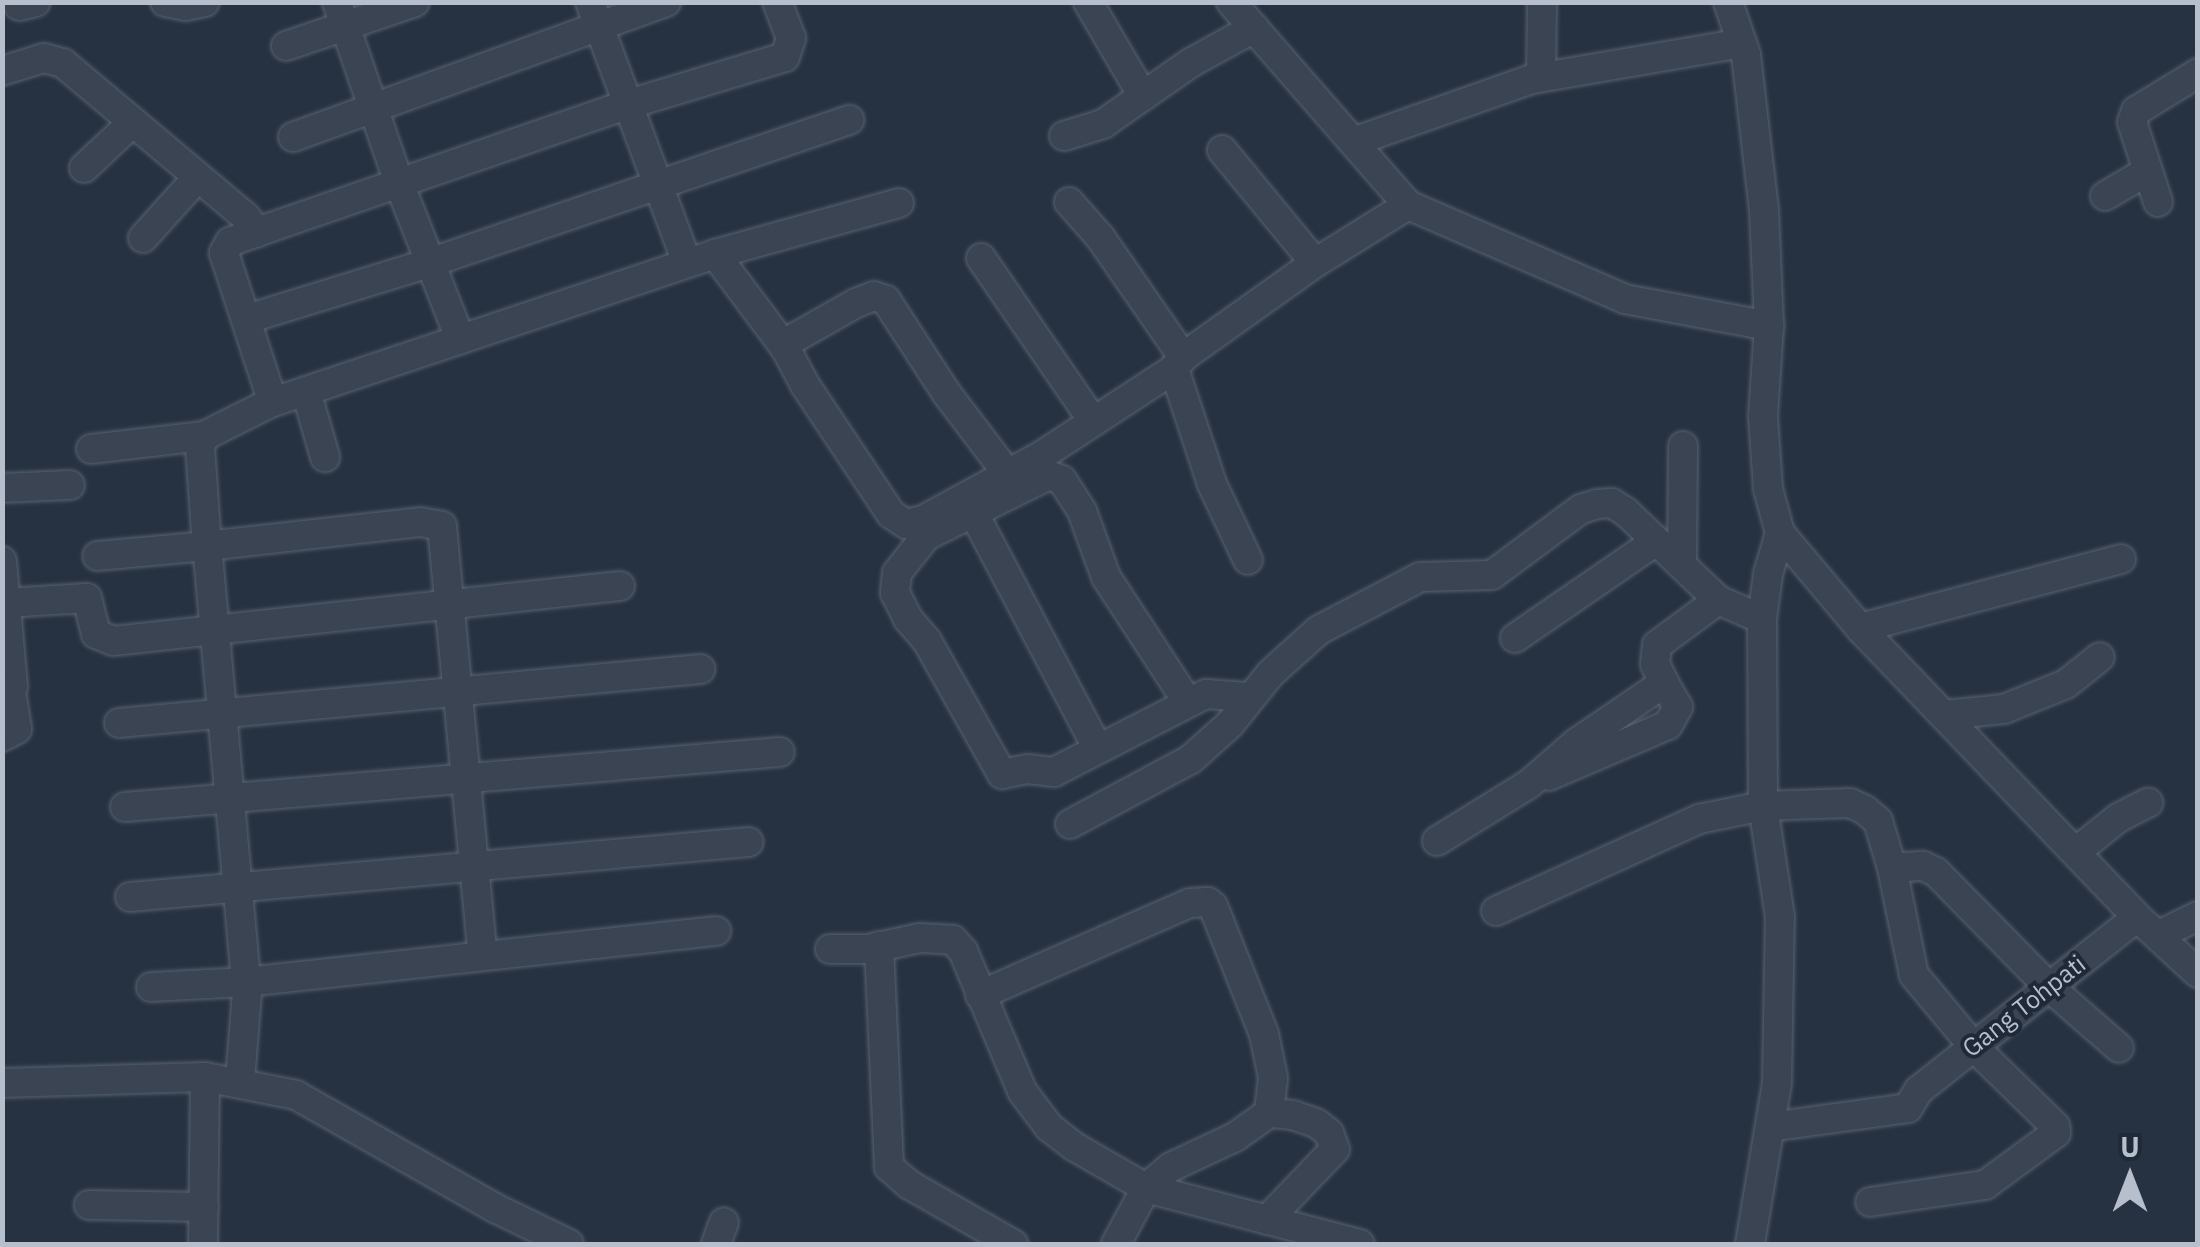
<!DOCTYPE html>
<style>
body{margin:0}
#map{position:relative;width:2200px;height:1247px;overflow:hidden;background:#263242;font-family:"IBM Plex Sans",sans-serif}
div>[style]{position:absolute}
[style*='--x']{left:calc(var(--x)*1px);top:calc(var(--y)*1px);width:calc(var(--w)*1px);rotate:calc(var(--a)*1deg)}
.roads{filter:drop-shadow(0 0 2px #59626f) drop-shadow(0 0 2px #59626f)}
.minor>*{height:28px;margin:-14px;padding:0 14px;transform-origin:14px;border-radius:14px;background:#3b4452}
span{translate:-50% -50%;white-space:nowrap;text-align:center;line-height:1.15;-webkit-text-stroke:8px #1f2937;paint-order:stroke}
.street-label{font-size:25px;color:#b8bfcc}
.frame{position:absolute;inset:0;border:5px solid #b8bfcc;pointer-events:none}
.north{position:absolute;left:2080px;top:1127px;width:100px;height:100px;-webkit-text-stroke:8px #1f2937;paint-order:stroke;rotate:0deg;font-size:28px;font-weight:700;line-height:40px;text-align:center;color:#b8bfcc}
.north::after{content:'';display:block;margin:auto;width:35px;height:45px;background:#b8bfcc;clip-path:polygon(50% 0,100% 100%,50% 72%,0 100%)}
</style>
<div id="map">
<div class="roads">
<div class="minor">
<div style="--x:165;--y:2;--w:21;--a:11"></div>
<div style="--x:186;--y:6;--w:19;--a:-12"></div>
<div style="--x:337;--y:2;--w:191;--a:71.1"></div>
<div style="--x:399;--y:183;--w:168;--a:68.6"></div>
<div style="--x:590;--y:2;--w:278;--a:69.6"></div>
<div style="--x:1088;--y:2;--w:109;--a:59.7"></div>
<div style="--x:1143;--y:96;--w:60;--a:-34.8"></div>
<div style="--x:1192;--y:62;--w:71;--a:-28.7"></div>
<div style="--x:1231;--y:2;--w:269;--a:48.9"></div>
<div style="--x:1408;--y:205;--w:236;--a:23.4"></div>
<div style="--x:1625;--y:299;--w:147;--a:10.6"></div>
<div style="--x:1728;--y:2;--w:56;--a:71.2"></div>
<div style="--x:1746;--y:55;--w:156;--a:83.4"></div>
<div style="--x:1764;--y:210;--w:116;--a:87.5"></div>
<div style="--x:1769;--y:326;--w:91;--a:93.8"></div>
<div style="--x:1763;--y:417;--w:72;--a:86"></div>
<div style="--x:1768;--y:489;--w:46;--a:74.7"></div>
<div style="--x:1780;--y:533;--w:124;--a:49.9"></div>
<div style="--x:1860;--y:628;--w:400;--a:46.2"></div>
<div style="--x:2137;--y:917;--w:83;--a:42.6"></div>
<div style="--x:19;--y:6;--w:17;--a:-13"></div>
<div style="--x:286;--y:46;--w:136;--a:-18.8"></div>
<div style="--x:2;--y:71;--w:44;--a:-17.2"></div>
<div style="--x:44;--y:58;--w:20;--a:15"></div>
<div style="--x:63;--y:63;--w:239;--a:40.1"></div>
<div style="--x:246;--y:217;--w:19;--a:54"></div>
<div style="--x:257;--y:232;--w:29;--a:160"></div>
<div style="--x:230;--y:242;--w:13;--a:119"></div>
<div style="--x:224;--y:253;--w:151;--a:71.9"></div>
<div style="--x:271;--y:397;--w:6;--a:99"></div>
<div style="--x:270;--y:403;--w:74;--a:153.4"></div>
<div style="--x:204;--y:436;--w:12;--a:110"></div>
<div style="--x:200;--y:447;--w:99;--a:86"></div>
<div style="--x:207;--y:546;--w:110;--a:174.8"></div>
<div style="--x:1541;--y:77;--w:75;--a:-89.2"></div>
<div style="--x:1064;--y:136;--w:41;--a:-17.1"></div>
<div style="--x:1103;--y:124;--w:49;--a:-35"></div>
<div style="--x:293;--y:137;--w:397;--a:-19.9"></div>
<div style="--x:1353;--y:142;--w:190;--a:-19.4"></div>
<div style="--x:1532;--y:79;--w:213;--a:-9.7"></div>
<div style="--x:1222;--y:150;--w:146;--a:50.5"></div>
<div style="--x:84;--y:168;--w:67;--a:-43.2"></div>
<div style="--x:2105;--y:196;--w:48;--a:-30.3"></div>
<div style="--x:1069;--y:202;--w:47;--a:48.5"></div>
<div style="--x:1100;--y:237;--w:146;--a:55.3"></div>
<div style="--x:2158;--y:202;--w:84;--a:-108"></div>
<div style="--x:2132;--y:122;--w:12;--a:-70"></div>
<div style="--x:2136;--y:111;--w:73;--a:-31.5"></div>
<div style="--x:257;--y:232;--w:390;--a:-19"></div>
<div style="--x:626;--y:105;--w:166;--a:-16.8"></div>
<div style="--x:785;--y:57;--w:20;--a:-72"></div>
<div style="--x:791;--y:38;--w:39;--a:-111"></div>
<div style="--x:143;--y:238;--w:82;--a:-48"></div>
<div style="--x:981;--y:258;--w:198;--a:55.5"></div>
<div style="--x:247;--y:319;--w:194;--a:-17.1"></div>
<div style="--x:432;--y:262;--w:441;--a:-18.8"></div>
<div style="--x:786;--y:349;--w:119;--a:-126.8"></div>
<div style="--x:715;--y:254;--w:191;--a:-15.5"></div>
<div style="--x:1174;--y:369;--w:121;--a:71.7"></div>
<div style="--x:1212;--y:484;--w:84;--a:64.7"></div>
<div style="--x:306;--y:391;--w:69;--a:73.9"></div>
<div style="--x:270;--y:403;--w:469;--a:-18.5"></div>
<div style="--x:91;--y:449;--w:114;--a:-6.6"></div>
<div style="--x:1007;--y:473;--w:99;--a:-127.2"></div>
<div style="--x:947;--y:394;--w:112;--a:-123"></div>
<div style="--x:886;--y:300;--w:13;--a:-162"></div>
<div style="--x:874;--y:296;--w:19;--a:159"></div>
<div style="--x:856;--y:303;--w:77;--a:150.4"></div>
<div style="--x:789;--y:341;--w:9;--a:111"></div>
<div style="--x:786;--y:349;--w:41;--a:62.2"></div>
<div style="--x:805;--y:385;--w:155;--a:56.3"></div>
<div style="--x:891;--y:514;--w:18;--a:34"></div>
<div style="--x:906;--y:524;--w:17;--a:-13"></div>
<div style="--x:923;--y:520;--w:138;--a:-28.6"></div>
<div style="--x:1044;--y:454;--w:155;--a:-33.2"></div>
<div style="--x:1174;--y:369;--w:15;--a:-53"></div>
<div style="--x:1183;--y:357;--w:162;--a:-35.5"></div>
<div style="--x:1315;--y:263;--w:110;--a:-31.9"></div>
<div style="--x:2;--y:488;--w:68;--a:-2.5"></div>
<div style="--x:973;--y:512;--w:268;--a:62.2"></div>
<div style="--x:2;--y:561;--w:125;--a:85"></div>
<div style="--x:13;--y:686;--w:14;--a:141"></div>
<div style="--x:1682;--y:564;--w:118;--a:-89.5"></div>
<div style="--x:6;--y:603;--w:81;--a:-3.5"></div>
<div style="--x:87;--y:598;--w:37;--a:76"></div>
<div style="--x:96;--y:634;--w:18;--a:22"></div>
<div style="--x:113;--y:641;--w:510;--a:-6.19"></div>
<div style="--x:1860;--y:628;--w:270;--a:-14.8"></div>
<div style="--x:1515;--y:638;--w:171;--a:-34.5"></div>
<div style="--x:1187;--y:701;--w:148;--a:-123.2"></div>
<div style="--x:1106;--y:577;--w:70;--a:-110"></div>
<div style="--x:1082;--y:511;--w:37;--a:-123"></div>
<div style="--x:1062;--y:480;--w:14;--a:-159"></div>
<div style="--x:1049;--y:475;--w:137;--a:153.6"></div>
<div style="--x:926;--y:536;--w:47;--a:128.1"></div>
<div style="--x:897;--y:573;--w:20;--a:96"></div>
<div style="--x:895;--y:593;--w:29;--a:63"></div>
<div style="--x:908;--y:619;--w:29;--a:49"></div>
<div style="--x:927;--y:641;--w:153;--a:60.6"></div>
<div style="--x:1002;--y:774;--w:26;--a:-11"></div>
<div style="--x:1028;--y:769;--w:26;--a:7"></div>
<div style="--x:1054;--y:772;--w:171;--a:-27.2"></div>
<div style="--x:1206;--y:694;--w:42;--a:4.1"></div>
<div style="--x:1945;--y:715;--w:59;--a:-5.8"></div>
<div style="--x:2004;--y:709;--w:67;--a:-22"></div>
<div style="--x:2066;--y:684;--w:43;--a:-38.5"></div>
<div style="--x:119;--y:723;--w:584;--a:-5.3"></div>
<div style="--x:2;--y:737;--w:17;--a:-28"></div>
<div style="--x:17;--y:729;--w:38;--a:-99"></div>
<div style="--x:1549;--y:776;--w:129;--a:-23.2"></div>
<div style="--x:1668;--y:725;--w:21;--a:-61"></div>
<div style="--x:1678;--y:707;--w:28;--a:-120"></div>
<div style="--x:125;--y:807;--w:657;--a:-4.8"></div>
<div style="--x:1070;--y:824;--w:137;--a:-28.2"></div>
<div style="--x:1191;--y:759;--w:52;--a:-41.9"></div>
<div style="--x:1230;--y:724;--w:65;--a:-51.2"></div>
<div style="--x:1271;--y:673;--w:64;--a:-41.9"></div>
<div style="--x:1319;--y:630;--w:114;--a:-27.7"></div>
<div style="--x:1420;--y:577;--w:72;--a:-1.6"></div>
<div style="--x:1492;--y:575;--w:111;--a:-36.6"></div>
<div style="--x:1581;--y:509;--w:17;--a:-17"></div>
<div style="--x:1597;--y:504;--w:15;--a:-4"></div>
<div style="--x:1612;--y:503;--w:17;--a:33"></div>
<div style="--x:1626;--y:512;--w:127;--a:43.7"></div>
<div style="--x:1718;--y:600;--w:48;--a:23.4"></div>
<div style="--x:1437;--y:841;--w:108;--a:-31.8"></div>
<div style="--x:1529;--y:784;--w:62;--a:-41.1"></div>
<div style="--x:1576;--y:743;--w:107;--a:-34.3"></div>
<div style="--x:1664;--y:683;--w:21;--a:-115"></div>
<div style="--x:1655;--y:664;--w:19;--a:-84"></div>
<div style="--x:1657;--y:645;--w:76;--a:-36.4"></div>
<div style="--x:2077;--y:851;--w:53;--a:-38.8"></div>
<div style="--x:2118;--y:818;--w:34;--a:-27"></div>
<div style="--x:1892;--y:868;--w:31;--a:-4"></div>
<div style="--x:1923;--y:866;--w:14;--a:25"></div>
<div style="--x:1936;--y:872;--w:160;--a:45.5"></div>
<div style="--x:2048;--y:986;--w:94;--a:41.1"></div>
<div style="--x:130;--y:897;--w:621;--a:-5.08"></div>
<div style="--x:1496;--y:911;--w:223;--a:-24.4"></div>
<div style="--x:1699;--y:819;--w:65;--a:-11.5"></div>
<div style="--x:1763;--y:806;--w:87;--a:-2"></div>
<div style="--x:1850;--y:803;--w:17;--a:25"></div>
<div style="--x:1865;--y:810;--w:17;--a:40"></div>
<div style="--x:1878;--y:821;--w:49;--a:73.4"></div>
<div style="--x:1892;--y:868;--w:109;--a:78.4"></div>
<div style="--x:1914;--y:975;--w:92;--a:50.3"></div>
<div style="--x:1973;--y:1046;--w:115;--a:44.3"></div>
<div style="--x:2055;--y:1126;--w:7;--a:82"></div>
<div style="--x:2056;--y:1133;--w:88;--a:143.8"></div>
<div style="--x:1985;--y:1185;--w:116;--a:171.6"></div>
<div style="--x:2159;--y:935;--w:43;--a:-26"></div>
<div style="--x:879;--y:946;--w:221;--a:87.4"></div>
<div style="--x:889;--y:1167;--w:28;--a:41"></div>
<div style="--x:910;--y:1185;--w:119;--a:29.8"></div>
<div style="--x:830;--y:949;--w:38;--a:0"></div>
<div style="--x:868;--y:949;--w:53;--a:-11.9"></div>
<div style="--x:920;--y:938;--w:33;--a:3"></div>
<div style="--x:953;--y:940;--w:15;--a:48"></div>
<div style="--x:963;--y:951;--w:152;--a:67.1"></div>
<div style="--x:1022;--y:1091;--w:45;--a:53.1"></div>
<div style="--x:1049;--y:1127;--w:33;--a:38"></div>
<div style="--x:1075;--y:1147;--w:82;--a:30"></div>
<div style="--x:1146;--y:1188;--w:221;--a:14.7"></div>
<div style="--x:151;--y:987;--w:95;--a:-3"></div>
<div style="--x:246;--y:982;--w:473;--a:-6.2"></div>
<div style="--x:980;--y:995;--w:229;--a:-23.7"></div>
<div style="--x:1190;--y:903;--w:18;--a:-3"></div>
<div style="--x:1208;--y:902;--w:6;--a:39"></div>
<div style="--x:1213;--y:906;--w:138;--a:68.3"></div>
<div style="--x:1264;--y:1034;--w:45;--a:78.4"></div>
<div style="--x:1273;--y:1078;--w:35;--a:97"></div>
<div style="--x:1269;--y:1113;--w:42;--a:144.8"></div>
<div style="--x:1235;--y:1137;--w:71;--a:154.9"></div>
<div style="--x:1171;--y:1167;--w:33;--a:140"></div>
<div style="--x:1146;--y:1188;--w:64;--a:118.2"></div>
<div style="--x:240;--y:1081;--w:89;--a:-85.5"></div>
<div style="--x:247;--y:992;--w:448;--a:-95.1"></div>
<div style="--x:207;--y:546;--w:214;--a:-6.4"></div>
<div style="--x:420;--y:522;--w:22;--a:10"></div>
<div style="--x:442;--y:526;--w:432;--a:84.6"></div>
<div style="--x:2;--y:1083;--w:203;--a:-1.7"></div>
<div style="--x:205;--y:1077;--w:93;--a:11.2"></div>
<div style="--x:296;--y:1095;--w:229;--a:29.6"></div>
<div style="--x:495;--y:1208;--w:82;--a:25.9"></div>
<div style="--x:1770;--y:1127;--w:139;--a:-7.8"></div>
<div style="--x:1908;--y:1108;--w:21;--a:-59"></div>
<div style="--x:1919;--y:1090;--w:278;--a:-38.4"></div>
<div style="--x:89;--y:1205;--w:115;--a:1"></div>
<div style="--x:1267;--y:1220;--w:98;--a:-46.2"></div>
<div style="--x:1335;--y:1149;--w:17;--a:-111"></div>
<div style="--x:1329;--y:1133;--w:16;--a:-142"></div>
<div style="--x:1316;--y:1123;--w:24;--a:-161"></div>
<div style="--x:1293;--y:1115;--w:24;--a:-175"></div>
<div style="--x:203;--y:1244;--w:167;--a:-89.3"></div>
<div style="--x:716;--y:1244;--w:23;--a:-70"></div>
<div style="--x:1750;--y:1244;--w:164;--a:-80.5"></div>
<div style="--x:1777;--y:1082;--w:165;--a:-89"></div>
<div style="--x:1780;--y:917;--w:112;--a:-98.7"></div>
<div style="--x:1763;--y:806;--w:187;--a:-90.3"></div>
<div style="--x:1762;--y:619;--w:45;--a:-82.4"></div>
<div style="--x:1768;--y:574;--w:43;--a:-73.7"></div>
</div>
</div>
<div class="street-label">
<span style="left:2024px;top:1006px;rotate:-38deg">Gang Tohpati</span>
</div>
<div class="frame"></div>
<div class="north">U</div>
</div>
